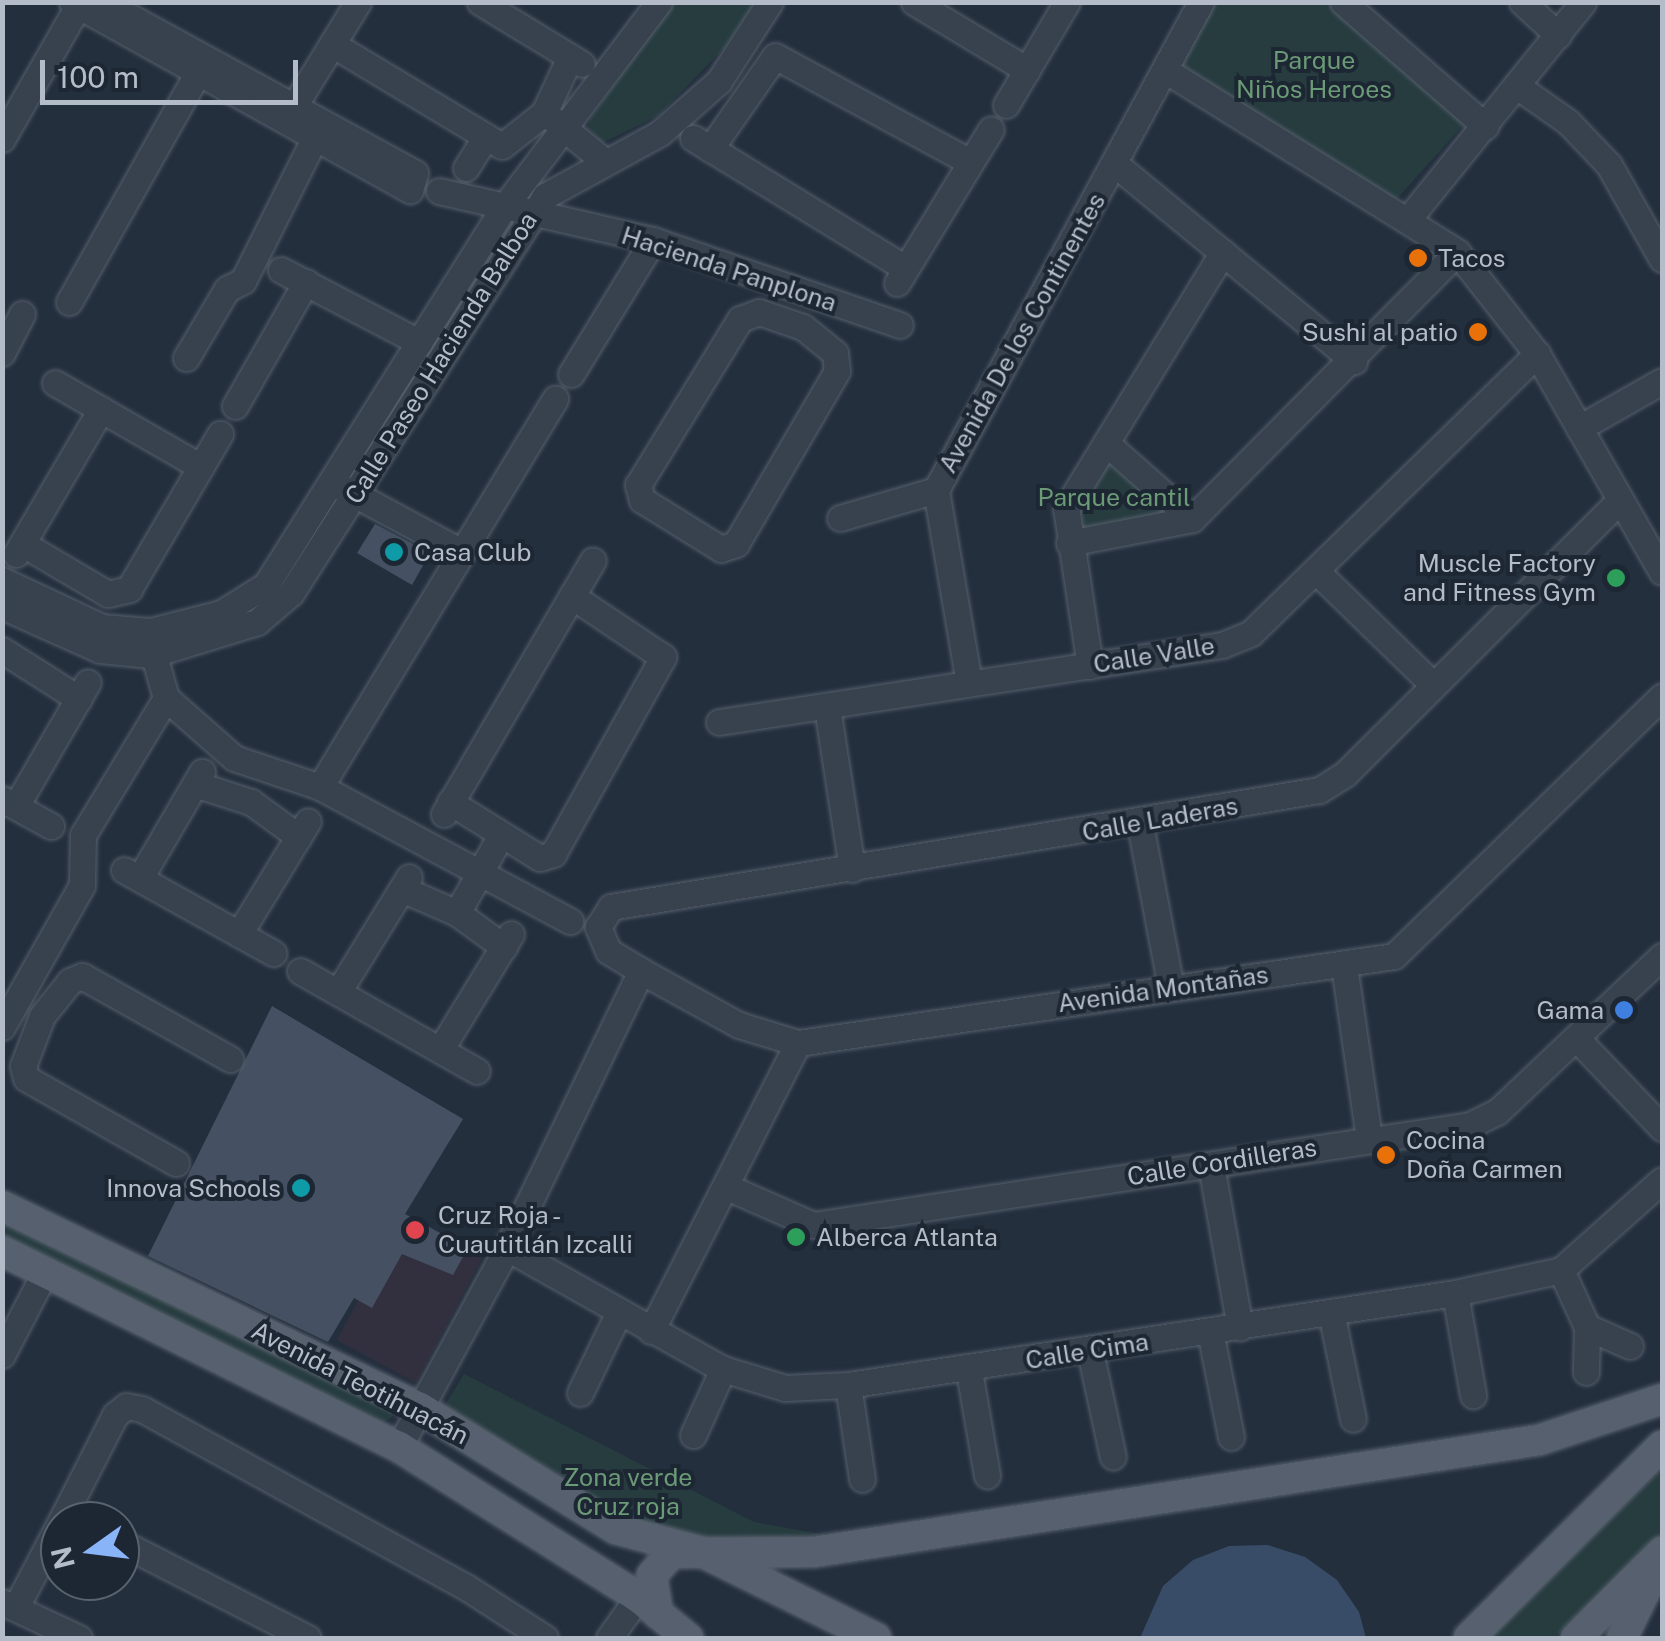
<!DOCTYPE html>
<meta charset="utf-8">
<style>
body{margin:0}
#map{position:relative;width:1665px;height:1641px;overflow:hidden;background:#242f3e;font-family:"Public Sans",sans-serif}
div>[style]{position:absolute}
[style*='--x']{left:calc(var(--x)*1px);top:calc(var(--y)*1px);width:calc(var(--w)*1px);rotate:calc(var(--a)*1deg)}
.medical>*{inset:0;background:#32303f}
.green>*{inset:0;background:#263c3f}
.water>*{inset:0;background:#394c67}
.building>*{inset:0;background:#455162}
.roads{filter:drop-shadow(0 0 2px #565f6c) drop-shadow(0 0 2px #565f6c)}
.minor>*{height:25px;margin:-12.5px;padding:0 12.5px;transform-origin:12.5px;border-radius:12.5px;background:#38414e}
.major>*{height:30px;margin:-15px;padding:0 15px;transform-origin:15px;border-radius:15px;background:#56606e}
.dots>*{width:28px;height:28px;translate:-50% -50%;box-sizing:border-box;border:5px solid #1d2633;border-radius:50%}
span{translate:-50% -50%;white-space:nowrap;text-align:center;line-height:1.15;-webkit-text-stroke:8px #1d2633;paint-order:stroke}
.park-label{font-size:25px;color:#6b9a76}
.poi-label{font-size:25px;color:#b4bcc9}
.left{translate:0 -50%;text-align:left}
.right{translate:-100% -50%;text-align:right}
.street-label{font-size:25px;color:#b4bcc9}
.frame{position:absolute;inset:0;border:5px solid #b4bcc9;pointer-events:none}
.north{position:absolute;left:40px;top:1501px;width:100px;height:100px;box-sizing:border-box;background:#1d2633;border:2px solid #59626f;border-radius:50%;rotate:256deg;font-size:28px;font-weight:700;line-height:40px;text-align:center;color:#b4bcc9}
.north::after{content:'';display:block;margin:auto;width:35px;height:45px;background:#8ab4f8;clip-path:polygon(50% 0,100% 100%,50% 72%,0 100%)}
.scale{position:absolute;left:40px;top:60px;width:258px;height:45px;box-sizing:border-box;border:5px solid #b4bcc9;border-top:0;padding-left:12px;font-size:30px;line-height:35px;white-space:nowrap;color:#b4bcc9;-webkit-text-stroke:8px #1d2633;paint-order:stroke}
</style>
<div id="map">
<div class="medical">
<div style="clip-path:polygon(404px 1214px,483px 1256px,416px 1383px,337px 1340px)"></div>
</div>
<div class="green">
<div style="clip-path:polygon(672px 3px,754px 3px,725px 47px,658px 116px,602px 143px,587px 128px,591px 117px)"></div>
<div style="clip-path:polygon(1204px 3px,1335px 3px,1467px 121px,1394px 202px,1168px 66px)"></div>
<div style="clip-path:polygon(1107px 449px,1181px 514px,1072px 534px,1072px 509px)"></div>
<div style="clip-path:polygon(2px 1210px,392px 1408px,392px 1417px,378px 1426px,3px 1241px)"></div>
<div style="clip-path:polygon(464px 1374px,754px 1522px,837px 1537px,782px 1552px,617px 1523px,440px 1413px)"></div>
<div style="clip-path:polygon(1662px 1469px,1662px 1535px,1554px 1638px,1487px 1638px)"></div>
</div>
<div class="water">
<div style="clip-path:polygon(1268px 1545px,1305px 1557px,1337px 1580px,1359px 1612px,1366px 1638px,1140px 1638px,1163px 1586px,1193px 1560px,1229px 1546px)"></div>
</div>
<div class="building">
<div style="clip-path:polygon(375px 524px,430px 553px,412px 585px,357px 553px)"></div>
<div style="clip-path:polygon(272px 1006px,463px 1119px,405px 1214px,468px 1248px,453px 1275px,402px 1254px,372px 1308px,354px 1298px,328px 1342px,148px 1256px)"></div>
</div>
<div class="roads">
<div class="minor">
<div style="--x:72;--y:2;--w:387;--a:29.1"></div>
<div style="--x:410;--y:190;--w:18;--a:-74"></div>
<div style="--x:415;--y:173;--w:356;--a:-151.3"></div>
<div style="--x:480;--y:2;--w:119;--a:31.3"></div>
<div style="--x:914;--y:2;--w:132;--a:31"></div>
<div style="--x:1343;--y:2;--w:189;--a:41.1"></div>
<div style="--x:1522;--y:2;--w:49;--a:42.5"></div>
<div style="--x:332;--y:44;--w:198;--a:31"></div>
<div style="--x:502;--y:146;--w:53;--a:-38.2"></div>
<div style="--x:544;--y:113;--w:62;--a:-65.1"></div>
<div style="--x:1165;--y:70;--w:344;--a:31.9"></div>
<div style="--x:1457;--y:252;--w:130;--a:51.9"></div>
<div style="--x:1537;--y:354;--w:251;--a:60.2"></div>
<div style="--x:1517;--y:86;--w:62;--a:35.2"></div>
<div style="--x:1568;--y:122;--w:59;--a:46.4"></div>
<div style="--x:1609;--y:165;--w:108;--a:60.6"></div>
<div style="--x:302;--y:93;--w:107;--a:-58.4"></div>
<div style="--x:1006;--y:105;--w:120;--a:-59.4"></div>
<div style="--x:554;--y:120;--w:65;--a:39.4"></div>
<div style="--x:693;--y:138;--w:249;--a:31.5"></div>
<div style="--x:2;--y:139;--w:153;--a:-60.3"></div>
<div style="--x:710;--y:149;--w:113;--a:-55"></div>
<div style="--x:775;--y:56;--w:222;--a:28.5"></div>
<div style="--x:1115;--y:164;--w:310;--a:39.5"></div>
<div style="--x:466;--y:168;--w:36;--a:-58"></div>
<div style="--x:439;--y:191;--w:220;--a:12.9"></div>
<div style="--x:653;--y:240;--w:261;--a:19"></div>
<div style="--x:1409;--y:218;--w:277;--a:-51.1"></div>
<div style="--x:281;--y:270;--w:156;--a:27.6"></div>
<div style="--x:897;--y:283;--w:180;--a:-58.6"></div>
<div style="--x:69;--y:302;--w:261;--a:-60.7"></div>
<div style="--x:759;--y:312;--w:46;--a:18.8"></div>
<div style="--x:803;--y:327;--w:41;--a:39.1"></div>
<div style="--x:835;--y:353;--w:18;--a:84"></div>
<div style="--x:837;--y:371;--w:200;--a:120.3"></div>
<div style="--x:736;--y:544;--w:16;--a:162"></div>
<div style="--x:721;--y:549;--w:93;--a:-148.2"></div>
<div style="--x:642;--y:500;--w:16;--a:-105"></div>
<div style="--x:638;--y:485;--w:195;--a:-58.4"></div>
<div style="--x:740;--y:319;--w:20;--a:-20"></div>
<div style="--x:2;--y:353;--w:44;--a:-62.9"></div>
<div style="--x:186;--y:358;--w:80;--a:-59.3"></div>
<div style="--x:227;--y:289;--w:18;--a:-27"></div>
<div style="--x:243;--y:281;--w:157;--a:-63.4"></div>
<div style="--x:571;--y:374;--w:157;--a:-58.5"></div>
<div style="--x:55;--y:383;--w:168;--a:29.9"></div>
<div style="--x:235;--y:406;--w:143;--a:-60.2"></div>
<div style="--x:1579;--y:428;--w:95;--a:-29.5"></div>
<div style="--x:1106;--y:443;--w:115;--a:41.5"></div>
<div style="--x:341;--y:487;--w:135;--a:28.3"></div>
<div style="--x:1620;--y:500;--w:388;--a:135.1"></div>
<div style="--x:1345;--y:774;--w:31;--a:148"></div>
<div style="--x:1319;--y:790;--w:718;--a:170.62"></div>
<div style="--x:611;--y:907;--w:24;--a:123"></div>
<div style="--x:598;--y:927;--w:26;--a:67"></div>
<div style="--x:608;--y:951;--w:39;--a:31"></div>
<div style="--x:641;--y:971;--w:112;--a:28.9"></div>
<div style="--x:739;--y:1025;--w:62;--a:17"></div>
<div style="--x:798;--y:1043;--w:602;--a:-8.3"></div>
<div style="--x:1394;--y:956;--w:373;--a:-44.1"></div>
<div style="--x:840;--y:518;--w:100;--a:-16.3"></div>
<div style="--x:1069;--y:543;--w:125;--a:-11"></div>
<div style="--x:1192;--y:519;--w:376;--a:-45.2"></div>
<div style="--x:23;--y:544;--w:99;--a:30.5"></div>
<div style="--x:108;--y:594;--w:22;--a:-13"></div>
<div style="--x:129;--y:589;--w:180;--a:-59.6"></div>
<div style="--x:16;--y:554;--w:168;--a:-59.6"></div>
<div style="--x:1317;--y:572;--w:162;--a:44.2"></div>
<div style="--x:2;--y:580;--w:110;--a:25.2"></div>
<div style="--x:102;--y:627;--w:48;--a:4.8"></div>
<div style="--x:150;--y:631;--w:73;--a:-14.2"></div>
<div style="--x:221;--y:613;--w:53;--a:-31.9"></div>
<div style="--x:266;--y:585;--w:447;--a:-57.8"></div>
<div style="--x:504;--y:207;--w:257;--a:-52.9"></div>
<div style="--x:2;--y:606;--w:107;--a:24.2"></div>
<div style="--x:100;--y:650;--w:50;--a:5.7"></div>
<div style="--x:150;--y:655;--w:112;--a:-17.1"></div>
<div style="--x:257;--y:622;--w:45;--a:-40.5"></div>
<div style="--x:291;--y:593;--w:471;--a:-57.4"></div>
<div style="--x:545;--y:196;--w:131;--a:-28.7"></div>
<div style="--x:660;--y:133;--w:79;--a:-41.4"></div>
<div style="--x:719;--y:81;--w:94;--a:-57.2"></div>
<div style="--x:150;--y:641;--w:59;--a:74.3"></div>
<div style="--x:166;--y:698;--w:91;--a:41.4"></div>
<div style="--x:234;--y:758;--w:91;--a:18.6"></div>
<div style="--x:320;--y:787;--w:284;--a:28.2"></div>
<div style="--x:2;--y:650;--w:91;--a:32.5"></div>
<div style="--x:1090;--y:666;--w:160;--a:-98.6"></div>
<div style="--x:1066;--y:508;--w:300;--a:-58.5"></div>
<div style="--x:969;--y:683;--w:196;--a:-99.7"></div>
<div style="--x:936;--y:490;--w:555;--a:-61.5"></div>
<div style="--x:827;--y:707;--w:164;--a:81.2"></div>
<div style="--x:719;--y:722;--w:509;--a:-8.7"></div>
<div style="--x:1222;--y:645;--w:31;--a:-22"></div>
<div style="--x:1251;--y:633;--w:400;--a:-44.3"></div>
<div style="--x:195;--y:784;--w:59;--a:17.8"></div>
<div style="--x:251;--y:802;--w:59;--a:36.1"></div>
<div style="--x:320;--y:787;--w:454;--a:-58.8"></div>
<div style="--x:2;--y:799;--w:56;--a:28.9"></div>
<div style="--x:450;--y:802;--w:106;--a:31.9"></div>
<div style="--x:540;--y:858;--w:14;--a:-17"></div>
<div style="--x:553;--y:854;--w:226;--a:-60.8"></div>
<div style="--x:663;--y:657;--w:110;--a:-146.2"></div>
<div style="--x:16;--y:806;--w:143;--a:-59.9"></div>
<div style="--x:444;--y:814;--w:294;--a:-59.6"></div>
<div style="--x:1140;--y:824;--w:167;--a:79.3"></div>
<div style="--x:124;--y:870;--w:171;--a:29.1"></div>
<div style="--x:140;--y:878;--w:123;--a:-59.7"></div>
<div style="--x:402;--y:889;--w:60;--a:23.6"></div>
<div style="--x:457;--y:913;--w:58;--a:35.9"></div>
<div style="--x:457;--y:913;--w:90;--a:-60.6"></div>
<div style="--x:239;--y:934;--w:132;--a:-58.6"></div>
<div style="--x:1344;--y:965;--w:176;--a:81.8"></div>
<div style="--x:300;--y:971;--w:203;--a:29.5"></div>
<div style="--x:338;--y:992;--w:135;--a:-58.3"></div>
<div style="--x:2;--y:1027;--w:163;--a:-60.6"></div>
<div style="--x:82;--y:885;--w:50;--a:-88.9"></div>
<div style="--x:83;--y:835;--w:160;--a:-58.8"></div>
<div style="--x:1578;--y:1040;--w:122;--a:46.3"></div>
<div style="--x:440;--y:1050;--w:136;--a:-58.5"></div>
<div style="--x:176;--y:1163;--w:172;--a:-150.5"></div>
<div style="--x:26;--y:1078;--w:12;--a:-104"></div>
<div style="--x:23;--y:1066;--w:53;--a:-69.2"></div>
<div style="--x:42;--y:1016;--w:45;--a:-51.3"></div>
<div style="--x:70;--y:981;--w:13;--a:-23"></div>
<div style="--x:82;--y:976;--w:170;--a:29.3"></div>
<div style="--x:1211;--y:1165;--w:165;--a:79.9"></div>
<div style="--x:727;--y:1187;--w:94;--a:23.8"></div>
<div style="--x:813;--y:1225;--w:665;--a:-8.65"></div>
<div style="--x:1470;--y:1125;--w:30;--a:-26"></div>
<div style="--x:1497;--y:1112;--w:227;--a:-43.4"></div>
<div style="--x:507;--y:1248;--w:248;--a:29.3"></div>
<div style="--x:723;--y:1369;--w:65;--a:17"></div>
<div style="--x:785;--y:1388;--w:63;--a:-2.7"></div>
<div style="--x:848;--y:1385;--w:614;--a:-8.62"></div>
<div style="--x:1455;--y:1293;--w:108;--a:-12.2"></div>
<div style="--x:1561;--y:1270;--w:135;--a:-41.7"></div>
<div style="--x:1561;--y:1270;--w:63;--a:65.5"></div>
<div style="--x:1587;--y:1327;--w:45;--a:91.3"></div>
<div style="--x:1455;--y:1293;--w:104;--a:80"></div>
<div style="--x:1331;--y:1312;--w:109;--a:78.4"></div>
<div style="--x:1587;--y:1327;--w:47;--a:23.8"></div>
<div style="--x:651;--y:1331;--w:323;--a:-63"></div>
<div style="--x:1210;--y:1331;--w:108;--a:78.8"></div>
<div style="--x:1090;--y:1351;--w:108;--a:77.8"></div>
<div style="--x:2;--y:1355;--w:91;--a:-62.6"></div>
<div style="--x:969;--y:1371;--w:106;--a:80.2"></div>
<div style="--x:848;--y:1385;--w:95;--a:81.5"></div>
<div style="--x:580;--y:1393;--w:88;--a:-64.3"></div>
<div style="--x:693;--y:1435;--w:72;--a:-65.6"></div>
<div style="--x:399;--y:1447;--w:226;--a:-61.5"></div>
<div style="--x:507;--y:1248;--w:308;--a:-64.2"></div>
<div style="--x:61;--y:1521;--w:119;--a:-63"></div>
<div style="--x:115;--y:1415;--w:14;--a:-39"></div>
<div style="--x:126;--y:1406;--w:16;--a:11"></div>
<div style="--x:142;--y:1409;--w:370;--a:28.8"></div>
<div style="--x:466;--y:1587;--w:94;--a:32.8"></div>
<div style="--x:120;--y:1542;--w:211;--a:27.1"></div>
<div style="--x:2;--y:1602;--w:85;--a:25.1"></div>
<div style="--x:16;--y:1607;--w:95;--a:-62.4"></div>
<div style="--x:609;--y:1638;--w:50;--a:-54.7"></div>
</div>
<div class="major">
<div style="--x:2;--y:1206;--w:464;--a:25.8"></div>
<div style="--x:420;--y:1408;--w:230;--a:31.7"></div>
<div style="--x:616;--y:1529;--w:89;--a:15"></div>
<div style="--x:702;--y:1552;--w:194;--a:26.3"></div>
<div style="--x:2;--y:1251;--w:443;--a:26.3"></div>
<div style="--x:399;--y:1447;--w:282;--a:32.1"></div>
<div style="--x:638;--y:1597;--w:65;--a:39.4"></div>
<div style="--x:658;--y:1614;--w:39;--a:-99"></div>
<div style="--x:652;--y:1575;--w:30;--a:-48"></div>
<div style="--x:672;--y:1553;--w:142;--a:-0.4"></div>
<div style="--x:814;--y:1552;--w:734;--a:-8.78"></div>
<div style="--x:1539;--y:1440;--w:130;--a:-18.4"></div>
<div style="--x:1469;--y:1638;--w:272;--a:-44.9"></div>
<div style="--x:1576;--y:1638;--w:122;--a:-45"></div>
<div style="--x:1622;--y:1638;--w:77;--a:-63.8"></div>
</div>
</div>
<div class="dots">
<div style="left:1418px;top:258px;background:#e8710a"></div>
<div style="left:1478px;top:332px;background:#e8710a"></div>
<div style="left:394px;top:552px;background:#0f9aa8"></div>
<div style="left:1616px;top:578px;background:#2e9e5b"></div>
<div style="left:1624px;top:1010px;background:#3f7fe0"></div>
<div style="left:1386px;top:1155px;background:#e8710a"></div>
<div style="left:301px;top:1188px;background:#0f9aa8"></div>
<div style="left:415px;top:1230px;background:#e0444e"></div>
<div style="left:796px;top:1237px;background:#2e9e5b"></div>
</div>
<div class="park-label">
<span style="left:1314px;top:75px">Parque<br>Niños Heroes</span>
<span style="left:1114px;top:497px">Parque cantil</span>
<span style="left:628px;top:1492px">Zona verde<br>Cruz roja</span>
</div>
<div class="poi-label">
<span class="left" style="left:1438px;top:258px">Tacos</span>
<span class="right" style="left:1458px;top:332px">Sushi al patio</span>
<span class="left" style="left:414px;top:552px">Casa Club</span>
<span class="right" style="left:1596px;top:578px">Muscle Factory<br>and Fitness Gym</span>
<span class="right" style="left:1604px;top:1010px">Gama</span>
<span class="left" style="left:1406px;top:1155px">Cocina<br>Doña Carmen</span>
<span class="right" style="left:281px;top:1188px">Innova Schools</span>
<span class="left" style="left:438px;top:1230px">Cruz Roja -<br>Cuautitlán Izcalli</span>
<span class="left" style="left:816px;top:1237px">Alberca Atlanta</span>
</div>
<div class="street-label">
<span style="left:729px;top:269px;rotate:18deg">Hacienda Panplona</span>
<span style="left:1022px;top:333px;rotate:-61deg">Avenida De los Continentes</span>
<span style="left:441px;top:358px;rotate:-58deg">Calle Paseo Hacienda Balboa</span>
<span style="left:1154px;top:655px;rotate:-9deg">Calle Valle</span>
<span style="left:1160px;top:819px;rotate:-10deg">Calle Laderas</span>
<span style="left:1163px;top:989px;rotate:-8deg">Avenida Montañas</span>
<span style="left:1222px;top:1162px;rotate:-9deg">Calle Cordilleras</span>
<span style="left:1087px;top:1351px;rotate:-9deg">Calle Cima</span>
<span style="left:360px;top:1383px;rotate:27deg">Avenida Teotihuacán</span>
</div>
<div class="frame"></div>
<div class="north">N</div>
<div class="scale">100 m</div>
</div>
